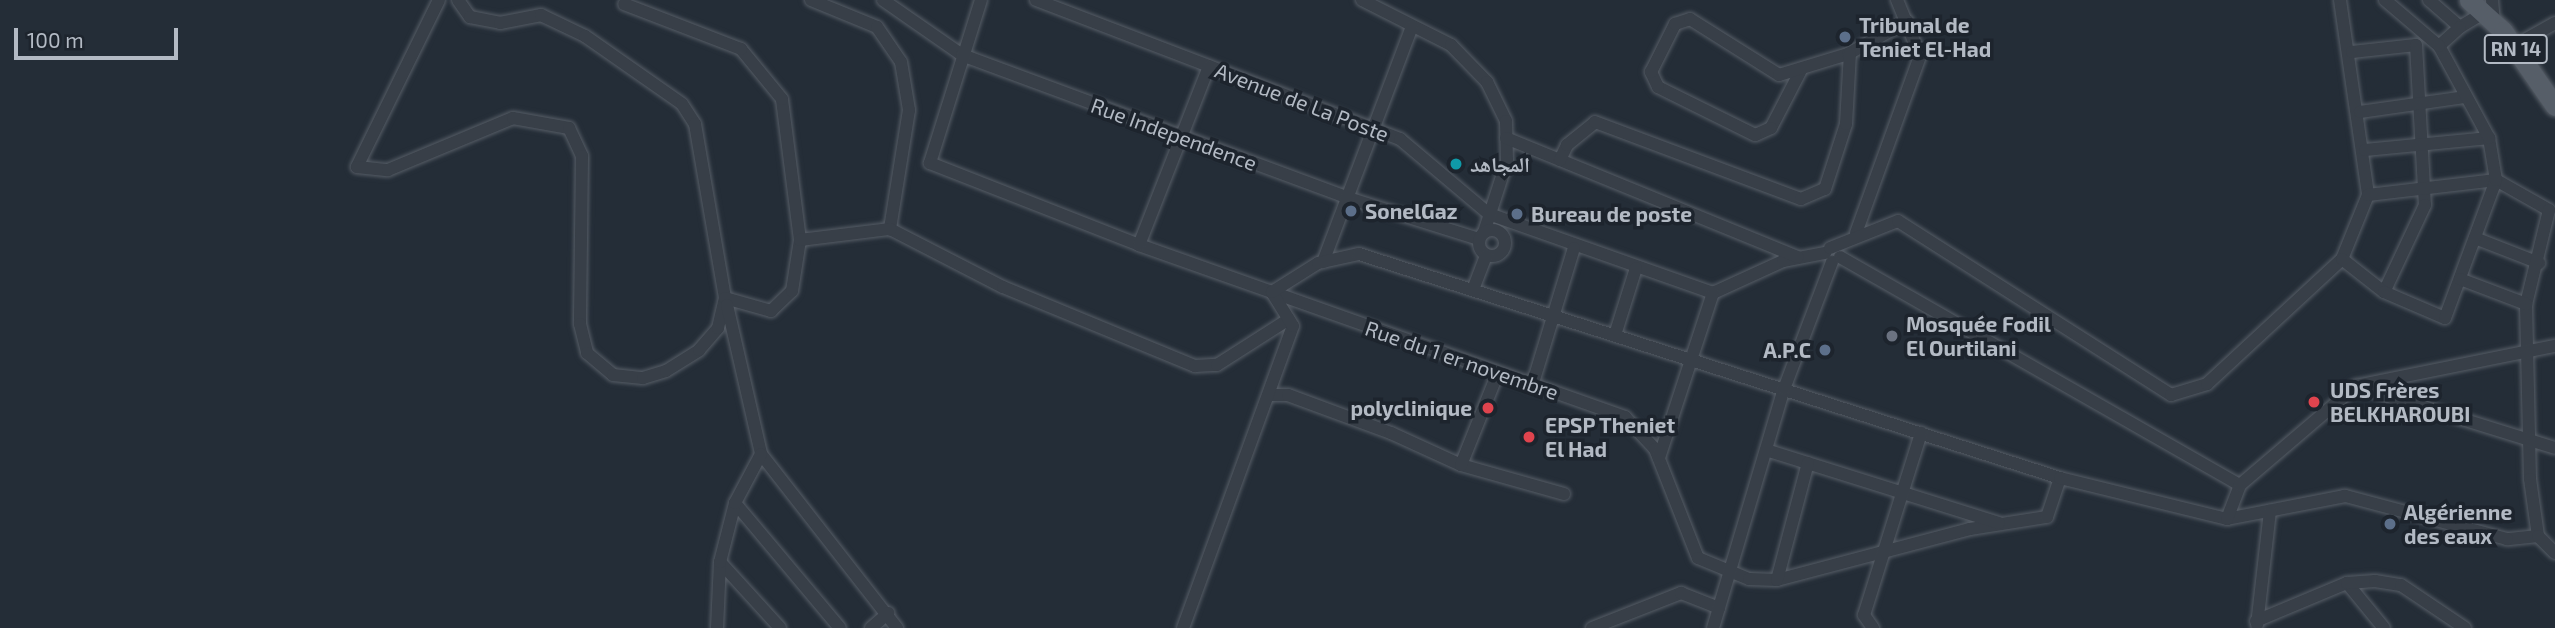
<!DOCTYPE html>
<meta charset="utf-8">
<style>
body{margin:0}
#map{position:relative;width:2555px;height:628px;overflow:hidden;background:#242d37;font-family:"Exo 2","Noto Naskh Arabic",sans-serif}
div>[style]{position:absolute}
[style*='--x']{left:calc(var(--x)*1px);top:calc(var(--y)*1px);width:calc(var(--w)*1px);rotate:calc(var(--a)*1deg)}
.roads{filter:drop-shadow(0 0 2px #565d66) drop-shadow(0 0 2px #565d66)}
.street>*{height:12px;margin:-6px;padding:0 6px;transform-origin:6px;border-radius:6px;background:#383f48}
.street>.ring{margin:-6px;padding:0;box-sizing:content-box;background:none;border:12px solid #383f48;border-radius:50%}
.primary>*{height:19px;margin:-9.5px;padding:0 9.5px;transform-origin:9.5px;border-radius:9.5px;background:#565e68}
.dots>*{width:19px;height:19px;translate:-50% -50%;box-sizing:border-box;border:4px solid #1d242d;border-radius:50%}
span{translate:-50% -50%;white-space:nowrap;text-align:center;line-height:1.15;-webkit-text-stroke:7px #1d242d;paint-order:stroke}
.shield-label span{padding:2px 5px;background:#1d242d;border:2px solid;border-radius:5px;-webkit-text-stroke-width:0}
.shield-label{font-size:19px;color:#b3bac4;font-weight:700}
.poi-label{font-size:21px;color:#b3bac4;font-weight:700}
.left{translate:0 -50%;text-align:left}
.right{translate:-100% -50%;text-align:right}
.street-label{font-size:21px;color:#b3bac4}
.scale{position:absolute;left:14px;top:28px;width:164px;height:32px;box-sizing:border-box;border:4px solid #b3bac4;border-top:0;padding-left:9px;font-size:21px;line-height:24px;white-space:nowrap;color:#b3bac4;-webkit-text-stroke:5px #1d242d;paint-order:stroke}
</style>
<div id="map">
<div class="roads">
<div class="street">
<div style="--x:439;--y:0;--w:186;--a:116.2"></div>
<div style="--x:357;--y:167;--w:31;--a:6"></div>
<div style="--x:388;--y:170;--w:135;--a:-22.6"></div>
<div style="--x:513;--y:118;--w:57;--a:10.1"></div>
<div style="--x:569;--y:128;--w:31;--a:65"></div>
<div style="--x:582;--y:156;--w:168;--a:90.7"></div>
<div style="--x:580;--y:324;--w:30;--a:76"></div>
<div style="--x:587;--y:353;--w:34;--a:40"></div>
<div style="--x:613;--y:375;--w:30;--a:6"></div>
<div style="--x:643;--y:378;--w:24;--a:-17"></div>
<div style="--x:666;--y:371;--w:39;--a:-32"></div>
<div style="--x:699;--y:350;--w:29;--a:-49"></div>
<div style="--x:718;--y:328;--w:31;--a:-77"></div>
<div style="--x:458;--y:0;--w:21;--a:55"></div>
<div style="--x:470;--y:17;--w:31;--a:11"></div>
<div style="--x:500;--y:23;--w:42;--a:-11"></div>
<div style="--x:541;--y:15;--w:49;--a:25.5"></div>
<div style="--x:585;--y:36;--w:118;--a:35"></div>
<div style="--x:682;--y:104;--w:24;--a:57"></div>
<div style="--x:695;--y:124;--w:177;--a:80.2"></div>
<div style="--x:725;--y:298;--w:48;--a:15.8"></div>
<div style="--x:771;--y:311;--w:29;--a:-44"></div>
<div style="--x:792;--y:291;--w:52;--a:-81.1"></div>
<div style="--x:800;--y:240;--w:142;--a:-97.3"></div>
<div style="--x:782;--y:99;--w:65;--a:-129.4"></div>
<div style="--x:741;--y:49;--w:125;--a:-159"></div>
<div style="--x:811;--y:0;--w:71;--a:22.2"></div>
<div style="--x:877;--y:27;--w:42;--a:55.6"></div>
<div style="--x:901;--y:62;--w:49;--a:80.5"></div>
<div style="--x:909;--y:110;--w:121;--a:99.1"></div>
<div style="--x:890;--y:229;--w:127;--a:27.2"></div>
<div style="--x:1003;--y:287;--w:208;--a:22.4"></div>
<div style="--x:1195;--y:366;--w:22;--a:-3"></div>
<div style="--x:1217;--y:365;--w:85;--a:-32.6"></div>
<div style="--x:883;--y:0;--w:96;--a:34.8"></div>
<div style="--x:962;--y:55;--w:412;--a:20.3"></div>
<div style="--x:1348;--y:198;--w:137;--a:17.4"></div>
<div style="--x:981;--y:0;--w:171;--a:107.4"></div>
<div style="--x:930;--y:163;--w:225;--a:21.4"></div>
<div style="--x:1139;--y:245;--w:516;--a:19.49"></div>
<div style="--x:1625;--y:417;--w:44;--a:46.8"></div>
<div style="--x:1655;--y:449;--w:117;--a:68.5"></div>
<div style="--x:1698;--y:558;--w:55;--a:22.4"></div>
<div style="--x:1749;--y:579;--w:28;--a:2"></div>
<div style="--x:1777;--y:580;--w:200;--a:-14.8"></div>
<div style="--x:1970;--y:529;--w:78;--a:-8.9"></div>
<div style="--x:2047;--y:517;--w:41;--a:-71.6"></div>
<div style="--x:1036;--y:0;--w:390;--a:20.9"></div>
<div style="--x:1400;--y:139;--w:116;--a:40.1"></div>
<div style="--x:1489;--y:214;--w:238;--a:19.4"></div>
<div style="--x:1713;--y:293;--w:77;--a:-24.6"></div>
<div style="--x:1783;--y:261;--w:43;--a:-10.8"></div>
<div style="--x:1362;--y:0;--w:100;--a:26.8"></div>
<div style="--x:1451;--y:45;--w:52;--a:45.8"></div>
<div style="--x:1487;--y:82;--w:43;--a:64"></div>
<div style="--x:1506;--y:121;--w:40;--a:88.6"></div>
<div style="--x:1507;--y:161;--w:75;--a:107.9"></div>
<div style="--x:2340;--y:0;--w:197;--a:81.8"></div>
<div style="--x:2429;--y:0;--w:41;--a:41.1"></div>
<div style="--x:2460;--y:27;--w:27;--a:-31"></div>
<div style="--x:2492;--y:0;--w:23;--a:85"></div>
<div style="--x:2439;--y:46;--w:28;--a:-42"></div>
<div style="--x:2514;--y:46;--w:47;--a:-29.3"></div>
<div style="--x:2352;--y:52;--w:64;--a:-6.2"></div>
<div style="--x:2416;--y:45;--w:160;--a:86.8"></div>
<div style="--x:2425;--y:205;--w:96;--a:115.2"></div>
<div style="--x:1800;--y:72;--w:63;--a:117.4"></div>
<div style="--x:1771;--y:128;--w:17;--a:156"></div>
<div style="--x:1755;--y:135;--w:108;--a:-153.7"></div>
<div style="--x:1658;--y:87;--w:17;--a:-115"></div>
<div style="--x:1651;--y:72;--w:54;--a:-63.4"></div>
<div style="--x:1675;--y:24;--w:16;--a:-18"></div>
<div style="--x:1690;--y:19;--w:105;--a:32.2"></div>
<div style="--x:1779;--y:75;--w:72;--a:-16.9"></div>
<div style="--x:1848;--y:54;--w:68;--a:-28.8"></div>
<div style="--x:2360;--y:112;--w:107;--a:-8.1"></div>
<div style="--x:1506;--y:138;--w:315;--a:22.2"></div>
<div style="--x:2365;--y:150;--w:125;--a:-5.5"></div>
<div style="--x:1560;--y:160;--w:17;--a:-65"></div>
<div style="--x:1567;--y:145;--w:36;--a:-39"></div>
<div style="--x:1595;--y:122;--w:220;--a:20.5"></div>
<div style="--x:1801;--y:199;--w:26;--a:-23"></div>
<div style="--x:1825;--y:189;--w:68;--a:-72.1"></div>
<div style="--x:1846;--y:124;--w:71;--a:-86.8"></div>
<div class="ring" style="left:1479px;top:230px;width:14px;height:14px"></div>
<div style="--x:1856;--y:233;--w:188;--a:-70.1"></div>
<div style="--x:1920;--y:56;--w:61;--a:-112.3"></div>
<div style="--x:2475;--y:238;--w:69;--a:21.3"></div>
<div style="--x:800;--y:240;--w:91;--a:-7"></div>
<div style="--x:1139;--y:245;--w:192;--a:-68.6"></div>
<div style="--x:1830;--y:248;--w:73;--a:-21.7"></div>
<div style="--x:1898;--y:221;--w:324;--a:32.5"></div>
<div style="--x:2171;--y:395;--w:38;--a:-17"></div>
<div style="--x:2207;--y:384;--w:184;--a:-42.8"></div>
<div style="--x:2342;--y:259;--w:69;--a:-67.9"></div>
<div style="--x:2368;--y:195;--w:129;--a:-6.7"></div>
<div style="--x:2496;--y:180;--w:61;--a:29.5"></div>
<div style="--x:2549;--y:210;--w:97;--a:103.7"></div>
<div style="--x:2526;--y:304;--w:175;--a:88.7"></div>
<div style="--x:2530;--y:479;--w:58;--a:82"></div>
<div style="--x:2538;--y:536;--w:31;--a:174"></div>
<div style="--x:2507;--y:539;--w:168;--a:-165.1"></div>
<div style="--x:2345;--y:496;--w:120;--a:169"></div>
<div style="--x:1840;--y:257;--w:460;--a:29.7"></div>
<div style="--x:2342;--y:259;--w:53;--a:38.2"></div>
<div style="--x:2384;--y:292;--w:66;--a:23.1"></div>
<div style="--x:2445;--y:318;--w:147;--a:-69.7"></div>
<div style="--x:2496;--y:180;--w:43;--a:-99.5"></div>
<div style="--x:2489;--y:138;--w:105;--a:-118.5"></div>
<div style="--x:2439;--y:46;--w:71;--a:-139.6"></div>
<div style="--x:1323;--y:262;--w:252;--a:-69.3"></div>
<div style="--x:2460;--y:279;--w:71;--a:20.7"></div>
<div style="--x:1474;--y:287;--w:34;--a:-69"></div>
<div style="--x:727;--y:305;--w:153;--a:77.1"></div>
<div style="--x:761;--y:454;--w:221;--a:52"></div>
<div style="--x:1615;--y:335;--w:70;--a:-72.6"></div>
<div style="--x:1532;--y:386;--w:144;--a:-73.1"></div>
<div style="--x:2356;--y:386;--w:208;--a:17.3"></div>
<div style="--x:1271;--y:395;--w:17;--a:0"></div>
<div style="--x:1288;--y:395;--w:110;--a:20.3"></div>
<div style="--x:1391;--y:433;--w:77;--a:24.6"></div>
<div style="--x:1461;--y:465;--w:107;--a:15.7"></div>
<div style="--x:1766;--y:450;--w:244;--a:17.4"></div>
<div style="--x:1659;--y:458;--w:174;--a:-71.9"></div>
<div style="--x:1461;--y:465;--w:97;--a:-68.2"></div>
<div style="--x:735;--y:503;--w:163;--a:50"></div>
<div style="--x:2538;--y:536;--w:24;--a:45"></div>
<div style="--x:720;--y:562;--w:89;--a:47.7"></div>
<div style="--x:1777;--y:580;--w:121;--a:-75.2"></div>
<div style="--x:2347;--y:583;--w:58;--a:50.6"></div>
<div style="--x:2256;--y:621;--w:99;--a:-22.7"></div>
<div style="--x:2347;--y:583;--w:28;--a:-4"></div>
<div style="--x:2375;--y:581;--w:26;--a:9"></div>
<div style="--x:2401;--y:585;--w:77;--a:33.9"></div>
<div style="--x:2257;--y:625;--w:115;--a:-83.5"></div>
<div style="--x:717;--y:628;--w:66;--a:-87.4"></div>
<div style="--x:720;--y:562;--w:61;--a:-75.7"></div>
<div style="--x:735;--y:503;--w:55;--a:-62"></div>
<div style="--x:871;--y:628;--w:23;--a:-41"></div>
<div style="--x:1183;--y:628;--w:321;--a:-70"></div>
<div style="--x:1293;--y:326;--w:40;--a:-122"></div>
<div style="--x:1272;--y:292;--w:54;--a:-32.2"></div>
<div style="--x:1318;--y:263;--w:42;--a:-12.4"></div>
<div style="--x:1359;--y:254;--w:736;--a:17.72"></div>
<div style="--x:2060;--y:478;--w:172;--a:13.8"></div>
<div style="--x:2227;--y:519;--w:36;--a:-69"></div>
<div style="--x:2240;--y:485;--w:153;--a:-40.5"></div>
<div style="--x:2356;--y:386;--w:203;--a:-11.4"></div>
<div style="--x:1592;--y:628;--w:96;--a:-21.5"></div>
<div style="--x:1681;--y:593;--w:41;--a:21.5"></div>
<div style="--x:1713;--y:628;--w:249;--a:-73.5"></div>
<div style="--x:1784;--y:389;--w:136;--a:-69.3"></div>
<div style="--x:1873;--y:628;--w:16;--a:-125"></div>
<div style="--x:1864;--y:615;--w:191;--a:-72.6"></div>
</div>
<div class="primary">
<div style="--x:2469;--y:0;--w:46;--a:42.4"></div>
<div style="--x:2503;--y:31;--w:91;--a:55.3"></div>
</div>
</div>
<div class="dots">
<div style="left:1845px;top:37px;background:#5c6f8a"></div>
<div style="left:1456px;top:164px;background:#0f9aa8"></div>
<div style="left:1351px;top:211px;background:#5c6f8a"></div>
<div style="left:1517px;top:214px;background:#5c6f8a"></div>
<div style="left:1892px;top:336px;background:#6b7280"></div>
<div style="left:1825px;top:350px;background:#5c6f8a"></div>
<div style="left:2314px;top:402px;background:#e0444e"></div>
<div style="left:1488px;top:408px;background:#e0444e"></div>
<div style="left:1529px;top:437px;background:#e0444e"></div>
<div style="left:2390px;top:524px;background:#5c6f8a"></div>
</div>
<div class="shield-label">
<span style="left:2516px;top:49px">RN 14</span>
</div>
<div class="poi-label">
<span class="left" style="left:1859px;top:37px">Tribunal de<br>Teniet El-Had</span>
<span class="left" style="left:1470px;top:164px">المجاهد</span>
<span class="left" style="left:1365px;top:211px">SonelGaz</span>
<span class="left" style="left:1531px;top:214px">Bureau de poste</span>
<span class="left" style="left:1906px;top:336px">Mosquée Fodil<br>El Ourtilani</span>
<span class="right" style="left:1811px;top:350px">A.P.C</span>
<span class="left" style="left:2330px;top:402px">UDS Frères<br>BELKHAROUBI</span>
<span class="right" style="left:1472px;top:408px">polyclinique</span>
<span class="left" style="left:1545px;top:437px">EPSP Theniet<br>El Had</span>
<span class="left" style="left:2404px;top:524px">Algérienne<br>des eaux</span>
</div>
<div class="street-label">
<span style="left:1302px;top:102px;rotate:21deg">Avenue de La Poste</span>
<span style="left:1174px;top:134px;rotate:20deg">Rue Independence</span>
<span style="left:1462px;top:360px;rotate:19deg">Rue du 1 er novembre</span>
</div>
<div class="scale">100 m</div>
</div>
